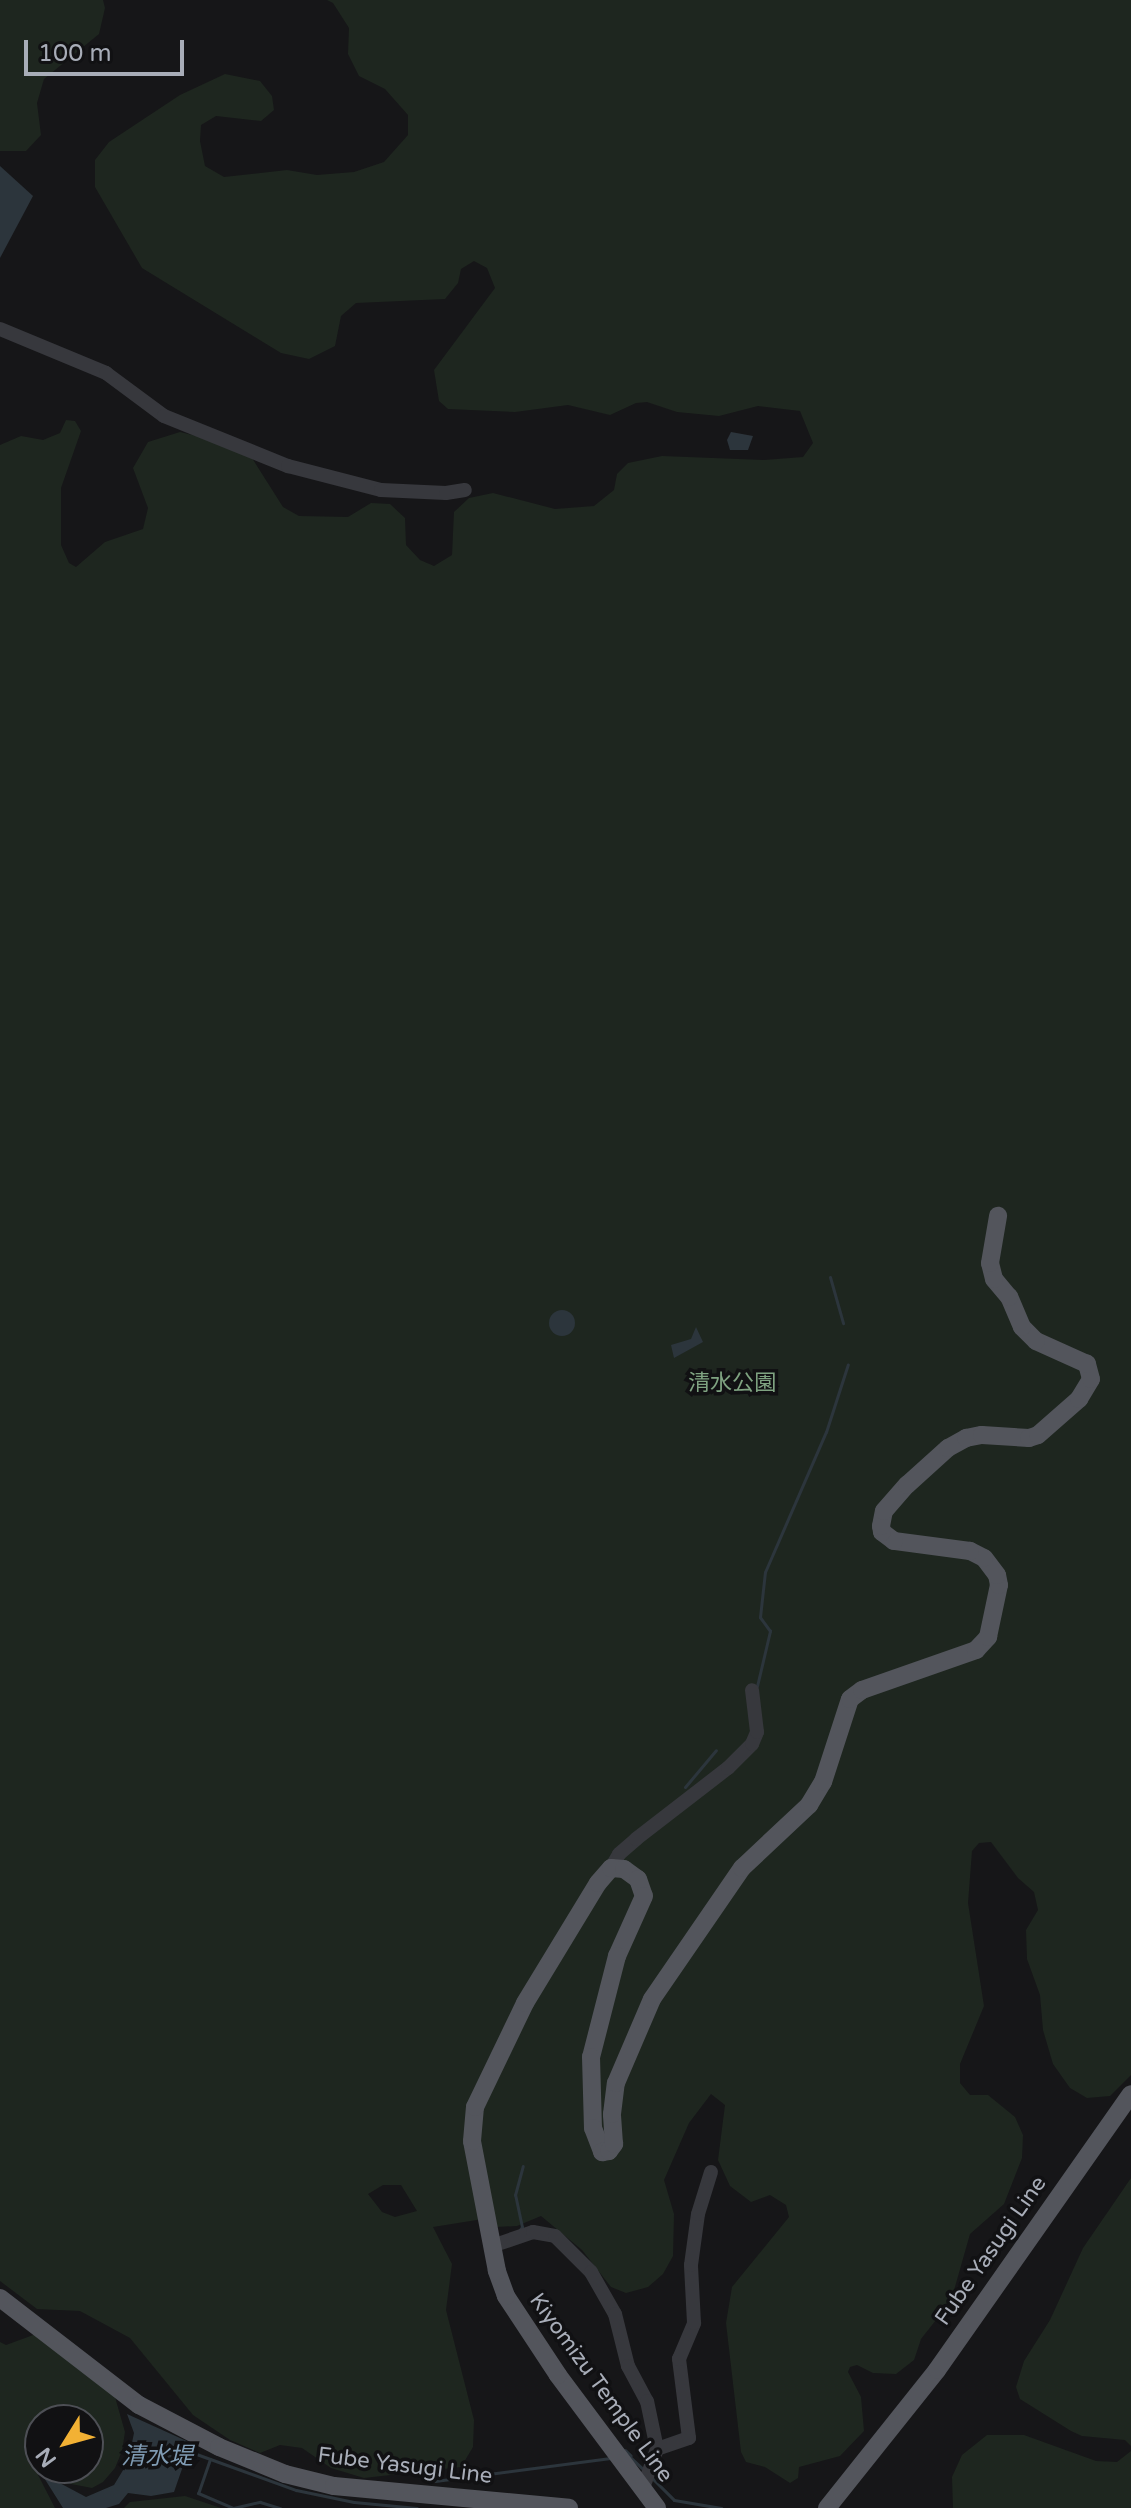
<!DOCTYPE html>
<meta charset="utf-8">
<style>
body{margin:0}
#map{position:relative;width:1131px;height:2508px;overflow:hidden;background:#161618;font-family:"Varela Round","Noto Sans JP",sans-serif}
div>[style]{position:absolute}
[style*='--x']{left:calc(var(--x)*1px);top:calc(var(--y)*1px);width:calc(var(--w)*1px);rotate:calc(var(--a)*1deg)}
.green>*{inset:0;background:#1e261f}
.water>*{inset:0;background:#2c353c}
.round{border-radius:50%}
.stream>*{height:3px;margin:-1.5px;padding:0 1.5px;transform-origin:1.5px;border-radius:1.5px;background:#2c353c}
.minor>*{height:14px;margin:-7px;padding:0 7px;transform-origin:7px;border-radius:7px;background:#37383d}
.major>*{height:18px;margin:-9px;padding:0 9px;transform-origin:9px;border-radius:9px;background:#53555c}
span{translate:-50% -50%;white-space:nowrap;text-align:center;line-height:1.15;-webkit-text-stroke:7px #111113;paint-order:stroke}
.park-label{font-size:22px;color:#7fa381}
.street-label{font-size:22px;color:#a8adb8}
.water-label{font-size:24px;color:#7f9bb3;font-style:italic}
.north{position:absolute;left:24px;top:2404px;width:80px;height:80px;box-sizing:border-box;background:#111113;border:2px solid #4d4f55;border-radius:50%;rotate:233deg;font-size:22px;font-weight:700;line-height:32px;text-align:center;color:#a8adb8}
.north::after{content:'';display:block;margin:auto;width:28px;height:36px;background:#f2b134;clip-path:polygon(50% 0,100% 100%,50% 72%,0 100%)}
.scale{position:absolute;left:24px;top:40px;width:160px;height:36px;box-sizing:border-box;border:4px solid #a8adb8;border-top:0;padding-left:10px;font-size:24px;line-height:28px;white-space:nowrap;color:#a8adb8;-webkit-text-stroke:6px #111113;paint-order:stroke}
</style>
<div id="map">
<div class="green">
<div style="clip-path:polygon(0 0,103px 0,105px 8px,99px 34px,44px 79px,37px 103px,41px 135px,26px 151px,0 151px)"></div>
<div style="clip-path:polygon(evenodd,327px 0,1131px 0,1131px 2075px,1110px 2096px,1087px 2098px,1070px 2088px,1053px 2064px,1043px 2030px,1040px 1995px,1027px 1959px,1026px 1930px,1038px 1910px,1034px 1892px,1018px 1878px,991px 1842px,979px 1843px,972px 1851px,968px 1903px,984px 2006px,960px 2064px,960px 2083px,970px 2095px,988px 2095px,1015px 2117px,1023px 2135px,1022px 2158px,1004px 2204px,970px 2234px,951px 2301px,921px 2339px,914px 2360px,896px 2374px,873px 2373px,857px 2365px,850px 2367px,848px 2372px,861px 2397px,864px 2431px,840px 2456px,799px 2467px,798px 2478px,790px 2483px,765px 2467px,746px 2462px,741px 2452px,726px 2323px,732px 2287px,789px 2217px,786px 2205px,770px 2195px,751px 2202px,730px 2186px,718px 2160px,725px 2105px,711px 2094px,689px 2123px,664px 2180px,674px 2214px,673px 2256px,663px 2274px,648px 2287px,626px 2293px,611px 2287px,582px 2250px,541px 2216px,517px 2226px,495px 2227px,483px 2219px,433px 2227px,452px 2264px,446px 2310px,474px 2420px,473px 2447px,461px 2467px,364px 2478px,331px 2468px,302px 2448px,280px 2445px,260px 2453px,230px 2440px,193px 2415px,130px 2338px,80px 2311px,37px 2309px,0 2281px,0 445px,21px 436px,43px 440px,60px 433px,66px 420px,75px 421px,81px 431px,61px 488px,61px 545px,69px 563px,76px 567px,105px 542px,143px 529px,148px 508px,133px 468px,148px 442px,180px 432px,213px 440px,252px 458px,283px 507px,299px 516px,348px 517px,371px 503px,390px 504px,405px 518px,406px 545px,420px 560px,434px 566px,452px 555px,454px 512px,469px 498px,493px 493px,555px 509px,594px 506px,614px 490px,617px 474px,628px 463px,662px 456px,764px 460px,803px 457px,813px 443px,800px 411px,758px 406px,719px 416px,677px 412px,647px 402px,636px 403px,610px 415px,568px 405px,515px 412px,448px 409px,439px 401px,434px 370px,495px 288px,487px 268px,474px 261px,461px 269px,458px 283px,445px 299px,356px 303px,341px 316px,335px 346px,309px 359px,281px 353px,142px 268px,95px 187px,95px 160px,109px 142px,180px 95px,225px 74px,260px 81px,272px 96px,274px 110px,261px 121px,216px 116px,201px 125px,200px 141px,205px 166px,224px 177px,287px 170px,317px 175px,354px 172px,384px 162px,408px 135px,408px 115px,385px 89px,359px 76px,348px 54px,349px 28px,333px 3px,327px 0,383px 2185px,401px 2185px,417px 2211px,395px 2217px,382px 2212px,368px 2194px,383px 2185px)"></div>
<div style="clip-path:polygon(1131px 2178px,1131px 2446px,1125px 2440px,1082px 2436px,1071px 2431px,1020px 2399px,1016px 2387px,1024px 2361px,1050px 2320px,1083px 2248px)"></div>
<div style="clip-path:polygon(36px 2334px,115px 2397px,125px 2432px,122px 2451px,115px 2468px,103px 2482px,92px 2488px,71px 2484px,45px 2468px,88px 2468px,88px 2420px,40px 2420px,40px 2467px,35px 2469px,55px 2508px,0 2508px,0 2342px,6px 2345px)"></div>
<div style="clip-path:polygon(987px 2435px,1024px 2435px,1096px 2461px,1117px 2462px,1131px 2451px,1131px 2508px,953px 2508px,952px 2477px,962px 2455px)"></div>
<div style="clip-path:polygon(185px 2496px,221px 2508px,124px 2508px,130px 2502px)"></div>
</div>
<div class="water">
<div style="clip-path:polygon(0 166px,33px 196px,0 258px)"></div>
<div style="clip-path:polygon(731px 432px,753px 436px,748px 450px,730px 450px,727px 440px)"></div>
<div class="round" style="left:549px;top:1310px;width:26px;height:26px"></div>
<div style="clip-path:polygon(696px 1327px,703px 1342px,674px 1358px,671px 1345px,691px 1339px)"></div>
<div style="clip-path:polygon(127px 2414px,191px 2443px,174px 2492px,151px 2496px,128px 2493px,119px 2504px,106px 2508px,63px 2508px,41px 2473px,86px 2497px,114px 2485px,128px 2462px,134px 2433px)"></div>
</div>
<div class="stream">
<div style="--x:830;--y:1277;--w:48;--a:74.2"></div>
<div style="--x:757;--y:1686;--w:57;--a:-76.7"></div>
<div style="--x:770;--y:1631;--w:17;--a:-126"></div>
<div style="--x:760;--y:1617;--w:45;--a:-83.7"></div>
<div style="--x:765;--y:1572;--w:153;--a:-66.5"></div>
<div style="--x:826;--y:1432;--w:71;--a:-72.1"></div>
<div style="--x:685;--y:1787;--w:48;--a:-50"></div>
<div style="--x:519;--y:2231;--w:5;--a:-53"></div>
<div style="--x:522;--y:2227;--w:33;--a:-102"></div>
<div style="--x:515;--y:2195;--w:30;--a:-75"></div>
<div style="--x:625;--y:2450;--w:8;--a:45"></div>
<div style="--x:188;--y:2451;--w:115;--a:19.9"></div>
<div style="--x:296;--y:2490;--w:59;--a:11.7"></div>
<div style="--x:354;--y:2502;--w:63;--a:5.4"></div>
<div style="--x:629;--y:2456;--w:21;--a:43"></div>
<div style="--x:210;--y:2459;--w:36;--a:109"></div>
<div style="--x:198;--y:2493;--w:38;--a:23"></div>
<div style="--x:233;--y:2508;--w:28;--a:-13"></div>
<div style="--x:260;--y:2502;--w:21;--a:17"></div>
<div style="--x:652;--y:2478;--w:31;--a:45"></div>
<div style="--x:674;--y:2500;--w:48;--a:9.7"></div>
<div style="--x:435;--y:2481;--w:177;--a:-7.5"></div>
</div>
<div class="minor">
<div style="--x:0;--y:329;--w:115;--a:22.5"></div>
<div style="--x:106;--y:373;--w:72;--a:36.6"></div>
<div style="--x:164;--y:416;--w:134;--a:22"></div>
<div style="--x:288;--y:466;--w:96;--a:14.5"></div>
<div style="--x:381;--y:490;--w:65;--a:2.6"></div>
<div style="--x:446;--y:493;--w:19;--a:-9"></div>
<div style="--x:611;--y:1868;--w:16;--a:-60"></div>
<div style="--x:619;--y:1854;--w:23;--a:-41"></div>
<div style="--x:636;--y:1839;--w:116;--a:-37.7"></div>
<div style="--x:728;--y:1768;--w:34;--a:-45"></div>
<div style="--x:752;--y:1744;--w:13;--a:-67"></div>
<div style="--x:757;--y:1732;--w:42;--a:-96.8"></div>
<div style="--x:492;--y:2246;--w:43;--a:-18.9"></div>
<div style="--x:533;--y:2232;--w:22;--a:10"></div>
<div style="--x:555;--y:2236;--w:51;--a:45"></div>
<div style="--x:591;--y:2272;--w:48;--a:60.3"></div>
<div style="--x:615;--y:2314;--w:54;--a:76"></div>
<div style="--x:628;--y:2366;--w:40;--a:62"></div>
<div style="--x:647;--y:2401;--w:49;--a:78.2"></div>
<div style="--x:643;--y:2488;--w:41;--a:-70.3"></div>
<div style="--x:657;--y:2449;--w:34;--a:-19"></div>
<div style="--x:689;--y:2438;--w:80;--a:-97.2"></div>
<div style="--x:679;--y:2359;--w:39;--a:-67"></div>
<div style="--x:694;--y:2323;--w:58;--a:-93"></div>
<div style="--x:691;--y:2265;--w:51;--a:-82.2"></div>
<div style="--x:698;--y:2214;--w:44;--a:-72.8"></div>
</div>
<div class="major">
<div style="--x:0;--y:2298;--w:175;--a:37.6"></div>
<div style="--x:139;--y:2405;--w:90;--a:27.7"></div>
<div style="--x:219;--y:2447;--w:71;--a:22.2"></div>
<div style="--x:285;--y:2474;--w:50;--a:13.8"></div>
<div style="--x:334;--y:2486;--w:236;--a:5.3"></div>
<div style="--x:657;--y:2508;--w:166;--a:-126.7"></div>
<div style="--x:558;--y:2375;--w:95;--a:-123.4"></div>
<div style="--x:506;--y:2296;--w:27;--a:-110"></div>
<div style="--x:497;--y:2271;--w:132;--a:-100.9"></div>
<div style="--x:472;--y:2141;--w:34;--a:-85"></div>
<div style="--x:475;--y:2107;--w:115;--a:-64.3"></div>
<div style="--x:525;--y:2003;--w:140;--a:-58.7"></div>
<div style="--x:598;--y:1883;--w:20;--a:-49"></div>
<div style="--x:611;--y:1868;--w:13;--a:4"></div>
<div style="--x:624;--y:1869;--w:17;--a:36"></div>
<div style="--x:638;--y:1879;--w:18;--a:71"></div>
<div style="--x:644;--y:1896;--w:66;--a:114.2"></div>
<div style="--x:617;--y:1956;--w:104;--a:104.4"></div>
<div style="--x:591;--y:2057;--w:71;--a:88.4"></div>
<div style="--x:593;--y:2128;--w:26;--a:69"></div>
<div style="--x:602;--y:2152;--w:7;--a:-8"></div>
<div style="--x:609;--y:2151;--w:9;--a:-54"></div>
<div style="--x:614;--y:2144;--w:30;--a:-94"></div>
<div style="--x:612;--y:2114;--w:31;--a:-83"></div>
<div style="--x:616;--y:2083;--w:91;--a:-66.8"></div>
<div style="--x:652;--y:1999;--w:159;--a:-55.5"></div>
<div style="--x:742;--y:1868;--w:92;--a:-43.2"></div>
<div style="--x:809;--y:1805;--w:27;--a:-59"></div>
<div style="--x:823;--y:1782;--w:87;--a:-72"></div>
<div style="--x:850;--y:1699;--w:15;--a:-37"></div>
<div style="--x:862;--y:1690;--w:121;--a:-19.3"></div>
<div style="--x:976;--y:1650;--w:18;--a:-47"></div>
<div style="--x:988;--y:1637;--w:53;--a:-78.1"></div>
<div style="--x:999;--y:1585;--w:10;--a:-101"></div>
<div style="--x:997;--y:1575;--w:21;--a:-127"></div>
<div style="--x:984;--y:1558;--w:16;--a:-153"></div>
<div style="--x:970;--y:1551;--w:77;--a:-172.5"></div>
<div style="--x:894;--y:1541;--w:15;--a:-143"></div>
<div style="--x:882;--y:1532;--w:6;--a:-99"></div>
<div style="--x:881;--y:1526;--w:15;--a:-79"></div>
<div style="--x:884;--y:1511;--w:35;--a:-49"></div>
<div style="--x:907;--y:1485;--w:55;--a:-42.1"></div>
<div style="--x:948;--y:1448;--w:21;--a:-29"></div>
<div style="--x:966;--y:1438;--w:16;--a:-11"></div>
<div style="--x:982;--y:1435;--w:47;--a:3.7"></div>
<div style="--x:1029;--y:1438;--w:9;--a:-18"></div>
<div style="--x:1038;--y:1435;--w:55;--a:-41.3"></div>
<div style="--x:1079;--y:1399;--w:23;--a:-59"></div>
<div style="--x:1091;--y:1379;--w:16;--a:-105"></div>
<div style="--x:1087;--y:1364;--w:56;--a:-155.7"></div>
<div style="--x:1036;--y:1341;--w:20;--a:-135"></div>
<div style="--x:1022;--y:1327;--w:33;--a:-113"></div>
<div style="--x:1009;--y:1297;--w:23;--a:-130"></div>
<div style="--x:994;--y:1279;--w:16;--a:-104"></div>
<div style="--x:990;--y:1263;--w:48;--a:-80.3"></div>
<div style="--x:827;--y:2508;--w:176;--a:-51.4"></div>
<div style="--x:937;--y:2370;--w:337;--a:-54.9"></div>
</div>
<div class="park-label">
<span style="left:732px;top:1384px">清水公園</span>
</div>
<div class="street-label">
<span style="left:991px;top:2251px;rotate:-55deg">Fube Yasugi Line</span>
<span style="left:601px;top:2388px;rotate:54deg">Kiyomizu Temple Line</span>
<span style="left:405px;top:2466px;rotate:7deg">Fube Yasugi Line</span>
</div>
<div class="water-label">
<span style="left:157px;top:2457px">清水堤</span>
</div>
<div class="north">N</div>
<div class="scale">100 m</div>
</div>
